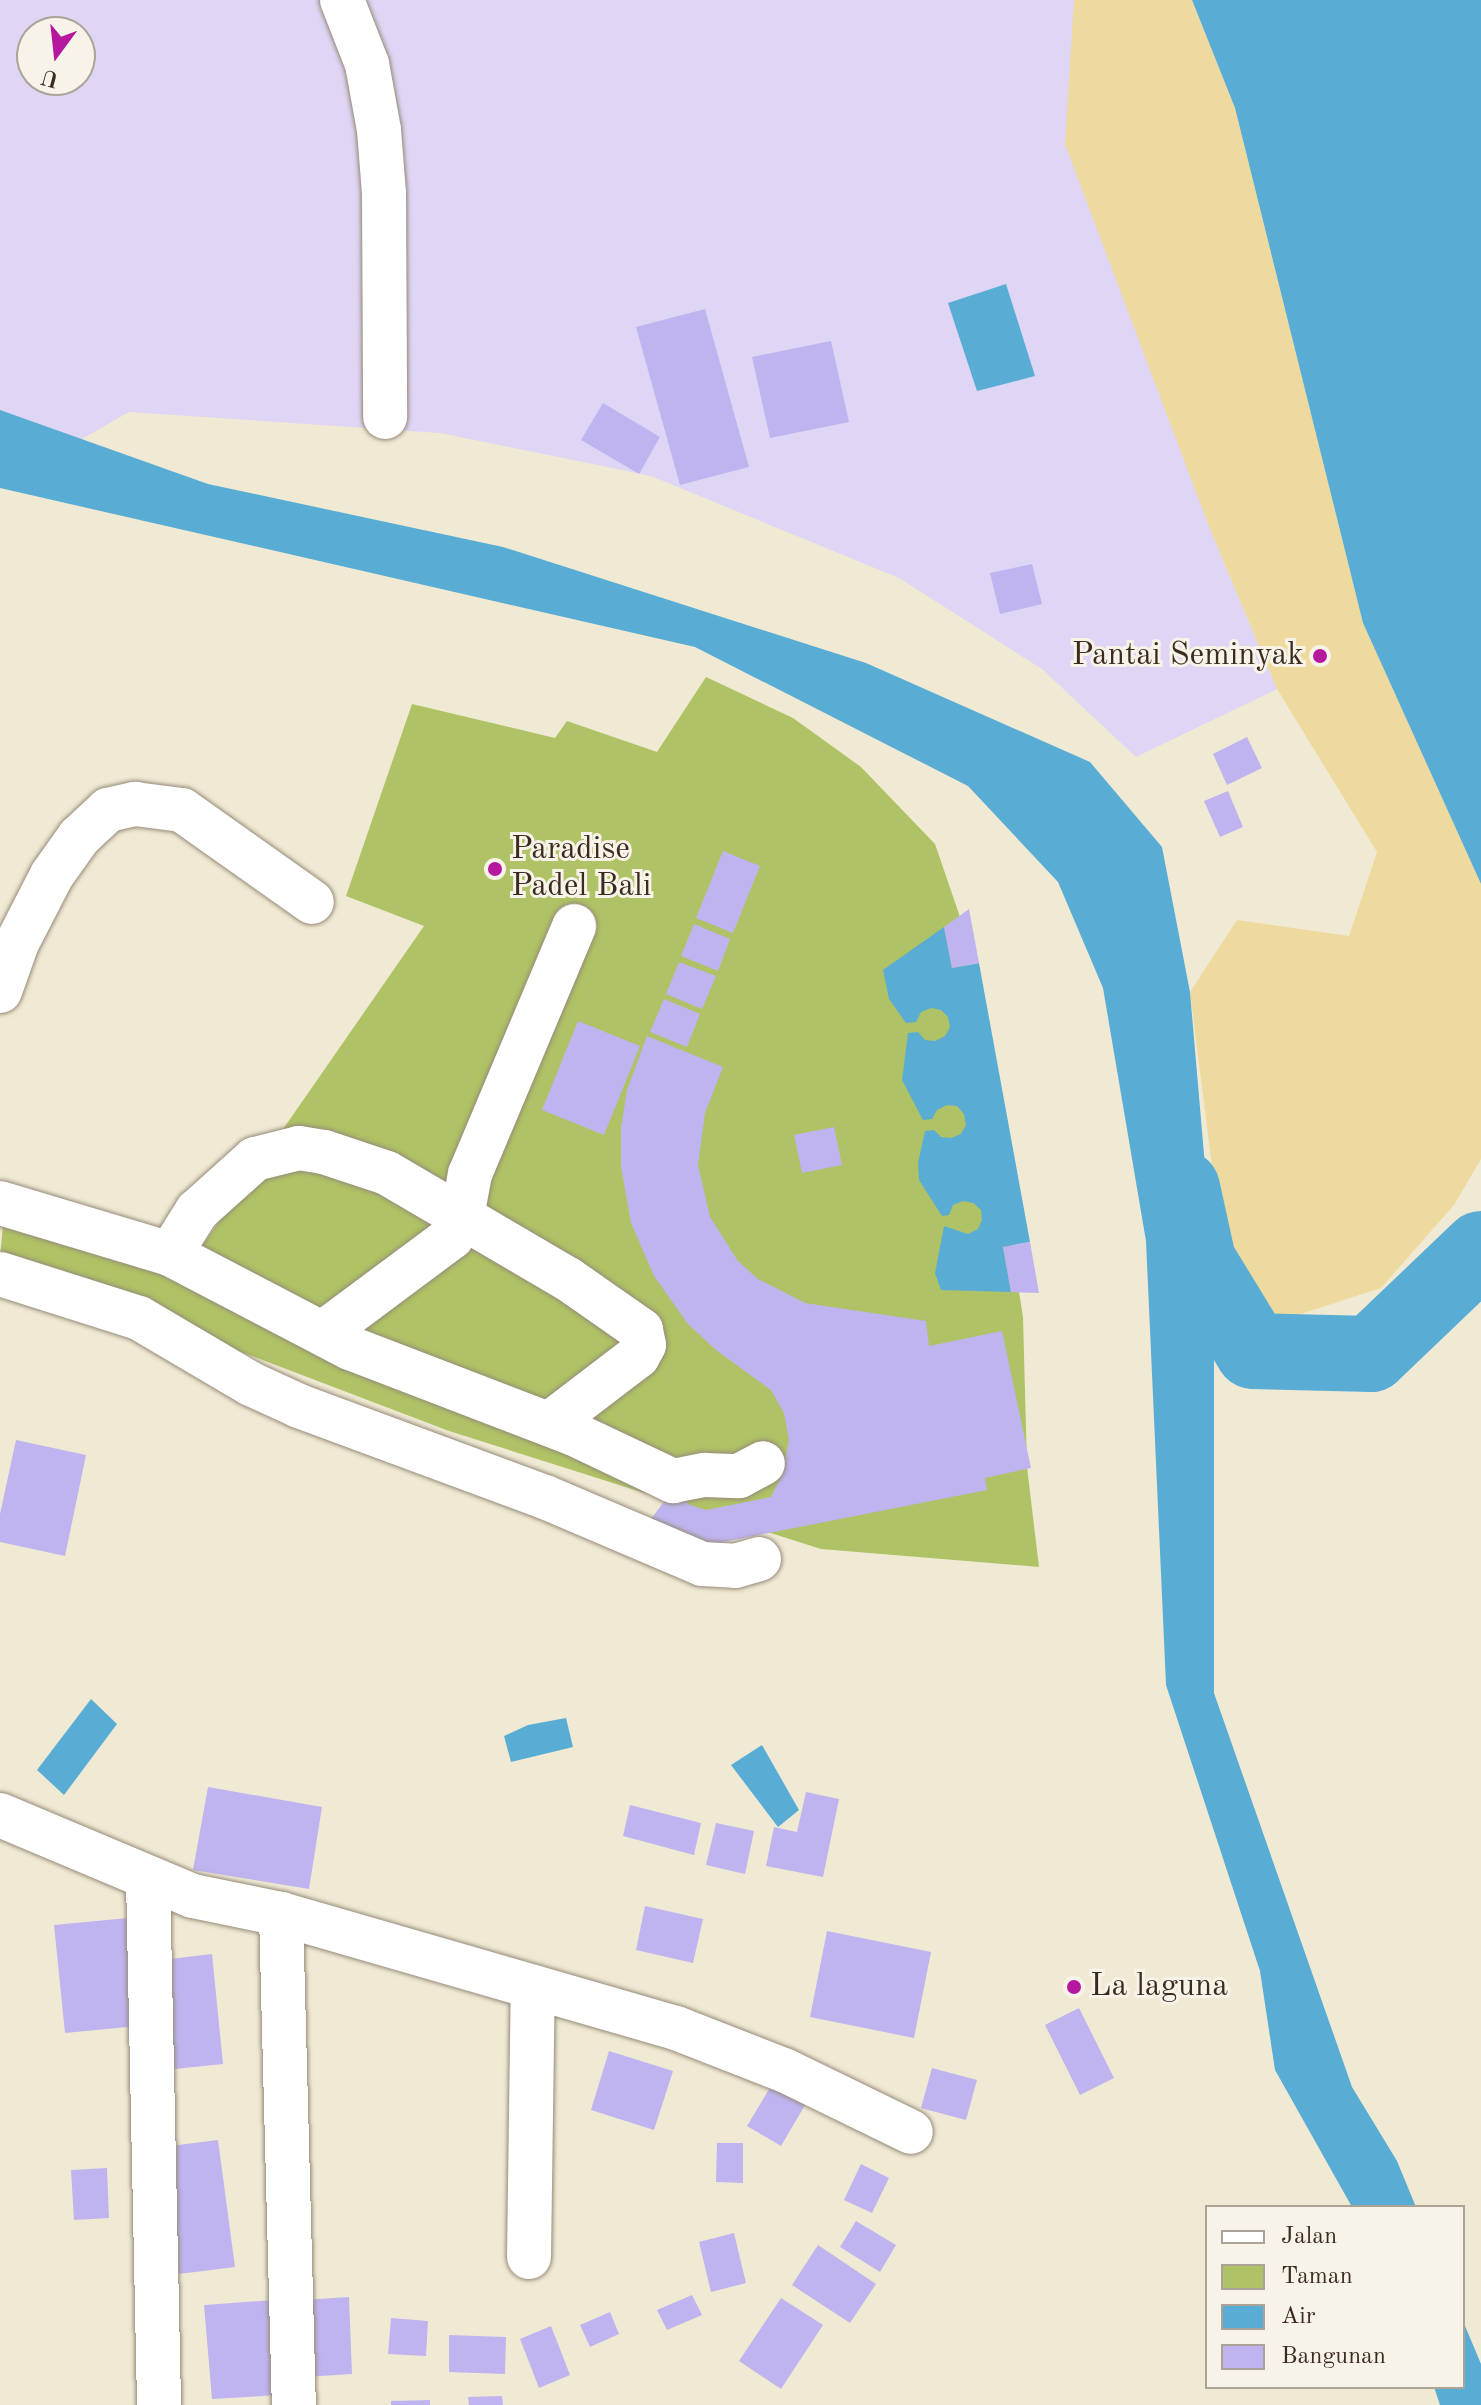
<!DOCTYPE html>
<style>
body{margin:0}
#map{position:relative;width:1481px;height:2405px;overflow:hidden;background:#f0ead4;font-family:"Old Standard TT",serif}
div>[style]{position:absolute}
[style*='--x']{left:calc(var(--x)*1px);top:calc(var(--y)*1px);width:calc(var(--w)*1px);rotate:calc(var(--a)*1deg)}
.built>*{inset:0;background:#dfd5f5}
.green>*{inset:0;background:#afc265}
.sand>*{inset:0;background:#eeda9e}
.water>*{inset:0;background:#59add5}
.river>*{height:76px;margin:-38px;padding:0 38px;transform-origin:38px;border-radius:38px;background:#59add5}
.building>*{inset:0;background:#bfb4ef}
.roads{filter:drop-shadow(0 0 2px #968a79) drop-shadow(0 0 2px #968a79)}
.minor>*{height:44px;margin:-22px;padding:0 22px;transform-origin:22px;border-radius:22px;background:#fff}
.dots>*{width:22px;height:22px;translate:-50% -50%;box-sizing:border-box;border:4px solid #f7f3e8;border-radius:50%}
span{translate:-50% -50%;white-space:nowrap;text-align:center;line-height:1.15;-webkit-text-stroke:6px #f7f3e8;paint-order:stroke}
.poi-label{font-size:32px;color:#3b2a1e}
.right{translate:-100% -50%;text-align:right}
.left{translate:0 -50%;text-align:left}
.legend{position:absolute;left:1205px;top:2205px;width:260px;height:184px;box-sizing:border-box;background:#f7f3e8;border:2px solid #aca397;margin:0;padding:10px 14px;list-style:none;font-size:24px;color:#3b2a1e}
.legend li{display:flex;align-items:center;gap:16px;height:40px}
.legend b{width:40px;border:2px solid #aca397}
.north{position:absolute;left:16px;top:16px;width:80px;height:80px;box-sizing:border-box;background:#f7f3e8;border:2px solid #aca397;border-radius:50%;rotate:195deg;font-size:22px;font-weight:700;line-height:32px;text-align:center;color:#3b2a1e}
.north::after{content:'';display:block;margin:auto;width:28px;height:36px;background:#b5179e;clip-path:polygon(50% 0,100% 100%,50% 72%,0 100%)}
</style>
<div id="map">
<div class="built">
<div style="clip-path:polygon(evenodd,0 0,1074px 0,1208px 524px,1277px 689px,1136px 757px,1042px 669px,899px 578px,651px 476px,440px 433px,129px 412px,0 486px,0 0,32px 32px,80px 32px,80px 80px,32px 80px,32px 32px)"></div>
</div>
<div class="green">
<div style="clip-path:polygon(706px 677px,793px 718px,861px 767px,935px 844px,959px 914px,1023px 1317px,1027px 1467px,1039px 1567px,821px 1549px,449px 1431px,0 1260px,4px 1211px,193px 1259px,424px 926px,346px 896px,412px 704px,555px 738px,567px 721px,657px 752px)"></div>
</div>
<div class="sand">
<div style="clip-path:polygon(1074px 0,1192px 0,1235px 108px,1363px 623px,1481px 884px,1481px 1159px,1454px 1205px,1381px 1288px,1282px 1320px,1225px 1270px,1190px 992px,1237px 920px,1349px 936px,1377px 852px,1277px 689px,1208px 524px,1065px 144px)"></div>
</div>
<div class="water">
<div style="clip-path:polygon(1192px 0,1481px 0,1481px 884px,1363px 623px,1235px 108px)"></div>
<div style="clip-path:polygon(1006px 284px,1035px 376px,977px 391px,948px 303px)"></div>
<div style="clip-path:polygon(0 410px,208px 484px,503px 547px,866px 663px,1090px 762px,1162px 847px,1190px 992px,1214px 1270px,1214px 1693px,1352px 2087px,1397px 2161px,1416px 2207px,1352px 2207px,1275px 2070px,1260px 1971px,1166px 1685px,1146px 1241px,1103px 988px,1058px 882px,968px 786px,695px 647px,0 488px)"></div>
<div style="clip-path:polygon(944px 927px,952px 968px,979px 963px,1030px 1242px,1003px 1247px,1011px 1292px,941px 1290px,935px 1273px,944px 1226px,968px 1234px,978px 1229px,982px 1220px,981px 1210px,973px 1203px,963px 1201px,953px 1205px,949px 1215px,942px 1216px,919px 1180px,918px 1163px,925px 1131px,934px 1130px,941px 1137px,951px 1138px,961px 1134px,966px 1125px,964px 1114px,957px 1106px,947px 1105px,937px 1110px,932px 1119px,923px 1120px,902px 1080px,908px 1033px,918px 1032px,925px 1040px,935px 1041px,945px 1036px,950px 1027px,948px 1017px,941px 1010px,931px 1008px,921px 1012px,916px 1022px,906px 1023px,889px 999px,883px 970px)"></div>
<div style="clip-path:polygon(91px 1699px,117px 1724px,64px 1795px,37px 1770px)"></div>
<div style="clip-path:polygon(566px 1718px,573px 1747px,511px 1762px,504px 1736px,528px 1725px)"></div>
<div style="clip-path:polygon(762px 1745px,799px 1810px,778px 1827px,731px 1765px)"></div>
<div style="clip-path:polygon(1463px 2321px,1481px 2364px,1481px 2405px,1440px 2405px,1434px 2387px,1463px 2387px)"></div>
</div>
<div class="river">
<div style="--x:1182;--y:1188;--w:75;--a:77.6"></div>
<div style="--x:1198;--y:1261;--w:105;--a:58.6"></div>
<div style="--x:1253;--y:1351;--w:118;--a:1.5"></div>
<div style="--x:1371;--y:1354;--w:152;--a:-43.7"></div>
</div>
<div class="building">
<div style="clip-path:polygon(705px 309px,749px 467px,680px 485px,636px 327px)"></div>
<div style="clip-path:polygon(831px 341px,849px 422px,770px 438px,752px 357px)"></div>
<div style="clip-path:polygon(603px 403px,660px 437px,639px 474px,581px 440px)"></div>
<div style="clip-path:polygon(1032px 564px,1042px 604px,1000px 614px,990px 573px)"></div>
<div style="clip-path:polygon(1247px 737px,1262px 768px,1227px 785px,1213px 754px)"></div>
<div style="clip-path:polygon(1228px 791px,1243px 827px,1220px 837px,1204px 801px)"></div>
<div style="clip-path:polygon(723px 851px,760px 866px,733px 933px,696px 918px)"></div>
<div style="clip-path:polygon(969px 909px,979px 963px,952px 968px,944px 927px)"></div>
<div style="clip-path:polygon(694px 924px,730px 939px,718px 971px,681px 956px)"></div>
<div style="clip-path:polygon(679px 962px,716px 976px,702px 1009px,666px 994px)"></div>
<div style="clip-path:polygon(664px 999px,700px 1014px,687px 1047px,650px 1032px)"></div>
<div style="clip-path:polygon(578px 1021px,640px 1046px,604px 1135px,542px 1110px)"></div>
<div style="clip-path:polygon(647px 1036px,723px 1067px,705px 1113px,698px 1165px,710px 1217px,738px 1261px,758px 1279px,805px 1303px,926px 1321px,929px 1346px,1002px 1331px,1031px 1468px,985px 1478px,987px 1490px,713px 1544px,695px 1543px,651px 1519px,672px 1491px,690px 1505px,706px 1510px,771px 1497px,782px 1475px,789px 1440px,784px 1413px,771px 1390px,716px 1350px,688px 1324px,654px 1276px,631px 1223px,621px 1167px,621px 1128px,627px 1090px)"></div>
<div style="clip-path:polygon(834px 1127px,842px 1165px,802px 1173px,794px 1135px)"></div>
<div style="clip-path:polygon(1030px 1242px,1039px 1293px,1011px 1292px,1003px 1247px)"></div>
<div style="clip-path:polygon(16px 1440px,86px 1455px,65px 1556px,0 1542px,0 1514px)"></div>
<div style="clip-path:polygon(208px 1787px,322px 1807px,309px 1889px,193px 1870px)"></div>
<div style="clip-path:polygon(806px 1792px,839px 1799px,823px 1877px,766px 1866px,774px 1827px,797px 1832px)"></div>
<div style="clip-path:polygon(630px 1805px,701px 1823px,694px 1855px,623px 1836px)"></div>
<div style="clip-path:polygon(716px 1823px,754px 1831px,745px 1874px,706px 1865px)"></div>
<div style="clip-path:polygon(645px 1906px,703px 1919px,693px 1963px,636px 1950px)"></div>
<div style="clip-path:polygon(128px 1918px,138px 2026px,65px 2033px,54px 1925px)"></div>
<div style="clip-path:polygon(827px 1931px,931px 1952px,914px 2038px,810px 2017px)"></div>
<div style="clip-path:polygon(212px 1954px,223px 2064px,165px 2070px,153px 1961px)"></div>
<div style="clip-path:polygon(1079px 2008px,1114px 2078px,1080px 2095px,1045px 2025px)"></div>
<div style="clip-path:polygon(609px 2051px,673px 2071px,654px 2130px,591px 2110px)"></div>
<div style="clip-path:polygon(932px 2068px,977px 2080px,966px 2120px,921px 2108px)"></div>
<div style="clip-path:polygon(774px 2081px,808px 2100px,781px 2146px,747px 2126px)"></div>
<div style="clip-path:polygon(218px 2140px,235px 2267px,179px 2274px,162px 2147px)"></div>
<div style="clip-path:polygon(717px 2143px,743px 2143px,743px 2183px,716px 2182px)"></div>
<div style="clip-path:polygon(861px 2164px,889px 2178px,872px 2213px,844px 2200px)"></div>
<div style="clip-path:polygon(107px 2168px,109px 2218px,74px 2220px,71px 2170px)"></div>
<div style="clip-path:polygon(856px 2221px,896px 2245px,880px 2272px,840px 2247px)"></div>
<div style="clip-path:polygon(734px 2233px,746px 2283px,711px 2292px,699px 2242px)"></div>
<div style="clip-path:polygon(818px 2245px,876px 2284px,850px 2323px,792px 2285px)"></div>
<div style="clip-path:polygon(692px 2295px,702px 2315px,667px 2330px,657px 2310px)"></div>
<div style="clip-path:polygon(349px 2297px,352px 2374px,305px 2377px,302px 2300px)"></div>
<div style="clip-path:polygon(781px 2298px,823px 2325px,781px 2389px,739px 2361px)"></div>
<div style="clip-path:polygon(274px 2300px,280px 2395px,212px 2399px,204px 2305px)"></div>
<div style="clip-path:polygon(610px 2312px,619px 2334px,590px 2347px,580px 2325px)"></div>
<div style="clip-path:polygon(391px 2318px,428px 2321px,426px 2356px,388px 2354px)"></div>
<div style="clip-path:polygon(551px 2326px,570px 2375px,539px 2388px,520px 2339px)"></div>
<div style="clip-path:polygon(449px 2335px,506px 2337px,505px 2374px,449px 2372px)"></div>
<div style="clip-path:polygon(502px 2396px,503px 2405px,469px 2405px,468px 2397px)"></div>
<div style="clip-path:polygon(430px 2400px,430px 2405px,391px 2405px,391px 2401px)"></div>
</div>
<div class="roads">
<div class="minor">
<div style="--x:342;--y:0;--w:69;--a:68.7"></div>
<div style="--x:367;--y:64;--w:67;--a:79.7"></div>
<div style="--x:379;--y:130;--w:64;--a:85.5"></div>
<div style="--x:384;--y:194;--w:223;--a:89.7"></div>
<div style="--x:0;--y:991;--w:51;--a:-70.5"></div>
<div style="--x:17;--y:943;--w:76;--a:-62.8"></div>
<div style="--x:52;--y:875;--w:47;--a:-54.6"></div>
<div style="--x:79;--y:837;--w:40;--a:-43"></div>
<div style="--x:108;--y:810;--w:28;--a:-13"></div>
<div style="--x:135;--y:804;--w:47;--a:7.3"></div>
<div style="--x:182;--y:810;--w:159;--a:35.3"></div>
<div style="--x:0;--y:1203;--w:177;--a:16.7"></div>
<div style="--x:170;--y:1254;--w:203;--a:27.6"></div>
<div style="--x:350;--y:1348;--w:240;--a:21"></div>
<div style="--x:574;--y:1434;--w:110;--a:25.4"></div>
<div style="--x:673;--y:1481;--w:33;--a:-11"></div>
<div style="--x:705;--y:1475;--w:34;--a:2"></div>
<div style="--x:739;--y:1476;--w:27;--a:-28"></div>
<div style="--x:170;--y:1254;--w:51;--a:-57.9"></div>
<div style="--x:197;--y:1211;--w:78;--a:-41.9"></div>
<div style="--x:255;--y:1159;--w:45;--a:-14"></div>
<div style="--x:299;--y:1148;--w:25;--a:9"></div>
<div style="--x:324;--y:1152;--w:66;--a:18.4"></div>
<div style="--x:387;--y:1173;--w:210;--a:30.4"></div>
<div style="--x:568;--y:1279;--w:89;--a:34.9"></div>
<div style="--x:641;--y:1330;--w:15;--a:79"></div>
<div style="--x:644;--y:1345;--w:13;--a:119"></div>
<div style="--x:638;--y:1356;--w:112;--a:142.6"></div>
<div style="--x:0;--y:1274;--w:146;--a:17.6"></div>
<div style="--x:139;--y:1318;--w:130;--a:30.5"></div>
<div style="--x:251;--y:1384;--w:53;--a:24.6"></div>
<div style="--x:299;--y:1406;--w:262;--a:20.3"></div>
<div style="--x:545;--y:1497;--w:171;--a:23.1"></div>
<div style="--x:702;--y:1564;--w:33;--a:3"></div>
<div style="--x:735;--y:1566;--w:25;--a:-16"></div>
<div style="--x:323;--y:1333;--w:161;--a:-36.7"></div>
<div style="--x:452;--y:1237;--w:22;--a:-63"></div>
<div style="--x:462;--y:1217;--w:44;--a:-79.5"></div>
<div style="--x:470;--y:1174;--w:269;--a:-67.2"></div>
<div style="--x:0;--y:1815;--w:209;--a:22.8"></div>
<div style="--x:193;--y:1896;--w:90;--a:11.6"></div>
<div style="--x:281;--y:1914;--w:411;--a:16.1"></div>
<div style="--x:676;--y:2028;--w:116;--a:21.3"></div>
<div style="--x:784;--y:2070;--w:141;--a:26"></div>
<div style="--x:148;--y:1878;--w:527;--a:88.8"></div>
<div style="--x:281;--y:1914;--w:491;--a:88.5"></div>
<div style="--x:529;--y:2257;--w:270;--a:-89.2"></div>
</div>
</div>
<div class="dots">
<div style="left:1320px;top:656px;background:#b5179e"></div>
<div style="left:495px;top:869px;background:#b5179e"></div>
<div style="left:1074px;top:1987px;background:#b5179e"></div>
</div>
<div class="poi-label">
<span class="right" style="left:1304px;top:656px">Pantai Seminyak</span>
<span class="left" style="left:511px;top:869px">Paradise<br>Padel Bali</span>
<span class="left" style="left:1090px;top:1987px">La laguna</span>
</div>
<ul class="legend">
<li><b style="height:10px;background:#fff"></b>Jalan</li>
<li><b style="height:22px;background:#afc265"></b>Taman</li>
<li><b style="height:22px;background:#59add5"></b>Air</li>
<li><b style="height:22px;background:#bfb4ef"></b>Bangunan</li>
</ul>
<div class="north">U</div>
</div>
